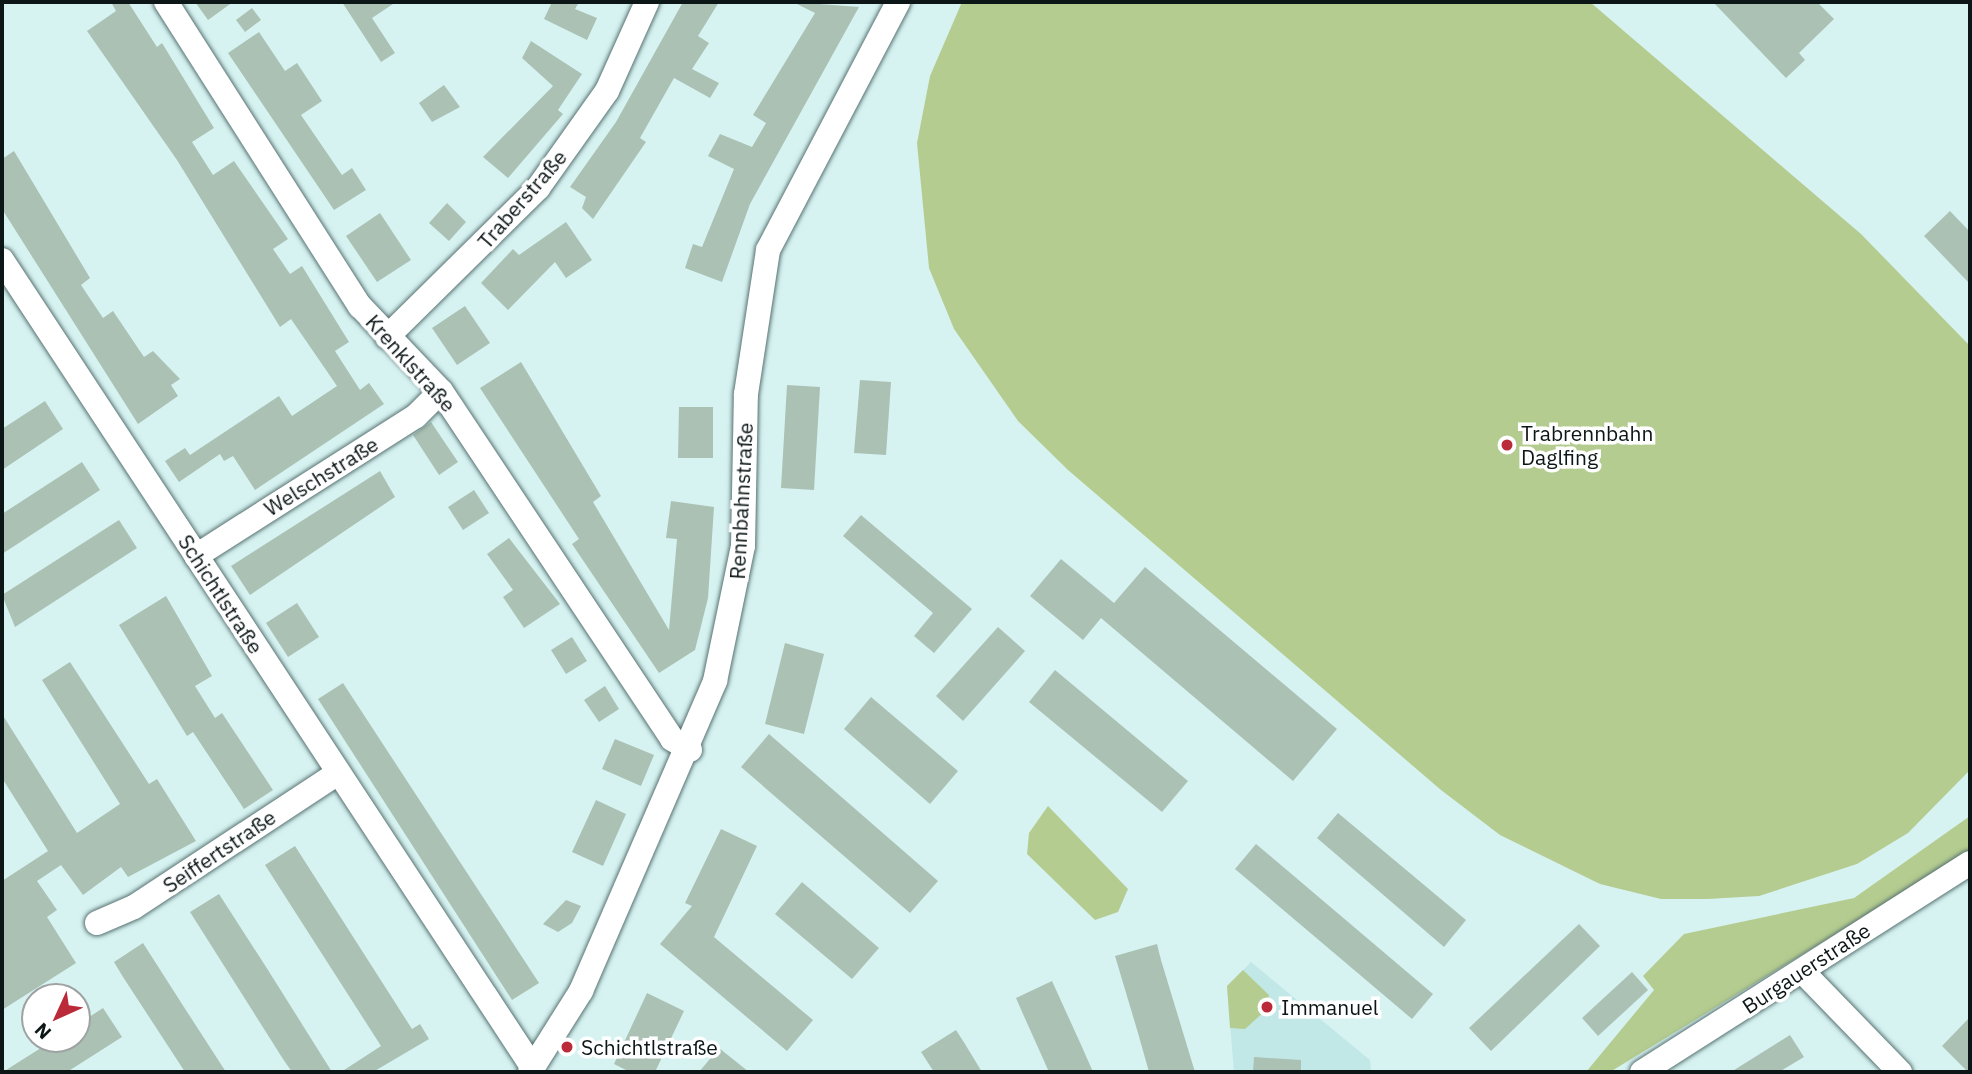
<!DOCTYPE html>
<meta charset="utf-8">
<style>
body{margin:0}
#map{position:relative;width:1972px;height:1074px;overflow:hidden;background:#d6f3f2;font-family:"IBM Plex Sans",sans-serif}
div>[style]{position:absolute}
[style*='--x']{left:calc(var(--x)*1px);top:calc(var(--y)*1px);width:calc(var(--w)*1px);rotate:calc(var(--a)*1deg)}
.built>*{inset:0;background:#c1e8e7}
.green>*{inset:0;background:#b5cc90}
.building>*{inset:0;background:#abc1b4}
.roads{filter:drop-shadow(0 0 2px #587271) drop-shadow(0 0 2px #587271)}
.minor>*{height:24px;margin:-12px;padding:0 12px;transform-origin:12px;border-radius:12px;background:#fff}
.dots>*{width:19px;height:19px;translate:-50% -50%;box-sizing:border-box;border:4px solid #fff;border-radius:50%}
span{translate:-50% -50%;white-space:nowrap;text-align:center;line-height:1.15;-webkit-text-stroke:7px #fff;paint-order:stroke}
.street-label{font-size:21px;color:#0c1616}
.poi-label{font-size:21px;color:#0c1616}
.left{translate:0 -50%;text-align:left}
.frame{position:absolute;inset:0;border:4px solid #0c1616;pointer-events:none}
.north{position:absolute;left:21px;top:983px;width:70px;height:70px;box-sizing:border-box;background:#fff;border:2px solid #9ea2a2;border-radius:50%;rotate:225deg;font-size:19px;font-weight:700;line-height:28px;text-align:center;color:#0c1616}
.north::after{content:'';display:block;margin:auto;width:24px;height:32px;background:#bb2a38;clip-path:polygon(50% 0,100% 100%,50% 72%,0 100%)}
</style>
<div id="map">
<div class="built">
<div style="clip-path:polygon(1251px 962px,1370px 1060px,1371px 1072px,1234px 1072px,1227px 986px)"></div>
</div>
<div class="green">
<div style="clip-path:polygon(962px 2px,1590px 2px,1861px 234px,1970px 346px,1970px 770px,1908px 833px,1857px 864px,1759px 896px,1708px 899px,1661px 899px,1600px 884px,1500px 835px,1441px 790px,1068px 470px,1018px 421px,954px 329px,929px 268px,917px 143px,930px 76px)"></div>
<div style="clip-path:polygon(1048px 806px,1128px 889px,1118px 912px,1095px 920px,1027px 854px,1029px 833px)"></div>
<div style="clip-path:polygon(1970px 816px,1970px 852px,1610px 1072px,1586px 1072px,1654px 990px,1643px 976px,1684px 934px,1854px 898px)"></div>
<div style="clip-path:polygon(1243px 970px,1269px 995px,1266px 1010px,1245px 1029px,1230px 1028px,1227px 986px)"></div>
</div>
<div class="building">
<div style="clip-path:polygon(111px 2px,128px 2px,157px 47px,162px 43px,214px 128px,192px 142px,213px 175px,234px 161px,288px 239px,273px 249px,290px 274px,302px 266px,349px 342px,335px 351px,360px 390px,369px 383px,384px 404px,255px 490px,233px 456px,224px 461px,220px 454px,179px 482px,165px 461px,185px 448px,190px 455px,279px 396px,292px 416px,337px 386px,291px 319px,280px 327px,177px 160px,87px 31px,116px 11px)"></div>
<div style="clip-path:polygon(195px 2px,233px 2px,208px 20px)"></div>
<div style="clip-path:polygon(342px 2px,396px 2px,372px 18px,395px 53px,381px 62px)"></div>
<div style="clip-path:polygon(552px 2px,579px 2px,575px 9px,597px 18px,587px 40px,544px 19px)"></div>
<div style="clip-path:polygon(683px 2px,719px 2px,698px 36px,709px 43px,692px 69px,719px 83px,710px 98px,674px 78px,640px 138px,646px 142px,593px 219px,582px 208px,586px 197px,570px 187px,616px 122px)"></div>
<div style="clip-path:polygon(793px 2px,859px 7px,750px 204px,722px 282px,685px 268px,693px 244px,702px 247px,734px 169px,708px 156px,720px 134px,752px 147px,766px 123px,753px 115px,815px 13px)"></div>
<div style="clip-path:polygon(1713px 2px,1817px 2px,1834px 19px,1799px 53px,1805px 60px,1786px 78px)"></div>
<div style="clip-path:polygon(252px 8px,261px 20px,245px 32px,236px 20px)"></div>
<div style="clip-path:polygon(259px 32px,285px 71px,297px 63px,322px 101px,301px 115px,342px 175px,352px 168px,366px 190px,334px 210px,228px 53px)"></div>
<div style="clip-path:polygon(531px 41px,582px 74px,558px 110px,563px 114px,508px 178px,483px 157px,553px 86px,522px 58px)"></div>
<div style="clip-path:polygon(444px 85px,460px 107px,432px 122px,419px 103px)"></div>
<div style="clip-path:polygon(14px 151px,90px 278px,81px 285px,103px 318px,113px 311px,144px 357px,153px 351px,180px 379px,171px 385px,178px 396px,138px 424px,2px 209px,2px 159px)"></div>
<div style="clip-path:polygon(447px 203px,466px 222px,449px 241px,429px 223px)"></div>
<div style="clip-path:polygon(1950px 211px,1970px 232px,1970px 284px,1924px 236px)"></div>
<div style="clip-path:polygon(380px 213px,411px 260px,377px 282px,346px 236px)"></div>
<div style="clip-path:polygon(566px 222px,592px 260px,566px 278px,555px 262px,508px 310px,481px 283px,513px 249px,519px 255px)"></div>
<div style="clip-path:polygon(465px 306px,490px 343px,457px 365px,432px 328px)"></div>
<div style="clip-path:polygon(521px 362px,601px 496px,593px 502px,669px 630px,677px 539px,666px 538px,671px 501px,714px 507px,708px 598px,695px 650px,659px 673px,572px 544px,579px 539px,480px 388px)"></div>
<div style="clip-path:polygon(860px 380px,891px 382px,886px 455px,854px 453px)"></div>
<div style="clip-path:polygon(787px 385px,820px 387px,814px 490px,781px 488px)"></div>
<div style="clip-path:polygon(45px 401px,63px 429px,2px 470px,2px 429px)"></div>
<div style="clip-path:polygon(679px 407px,713px 407px,713px 458px,678px 458px)"></div>
<div style="clip-path:polygon(431px 422px,458px 462px,439px 475px,413px 435px)"></div>
<div style="clip-path:polygon(82px 462px,100px 490px,2px 554px,2px 514px)"></div>
<div style="clip-path:polygon(380px 471px,395px 497px,250px 595px,231px 566px)"></div>
<div style="clip-path:polygon(474px 490px,489px 513px,463px 530px,448px 507px)"></div>
<div style="clip-path:polygon(861px 515px,972px 609px,934px 653px,914px 636px,933px 613px,843px 536px)"></div>
<div style="clip-path:polygon(119px 520px,137px 548px,15px 627px,2px 595px)"></div>
<div style="clip-path:polygon(509px 538px,560px 604px,524px 628px,503px 597px,513px 590px,487px 554px)"></div>
<div style="clip-path:polygon(1061px 559px,1114px 603px,1145px 567px,1337px 729px,1293px 781px,1101px 618px,1083px 640px,1030px 596px)"></div>
<div style="clip-path:polygon(166px 596px,212px 676px,195px 686px,215px 718px,222px 713px,273px 790px,244px 809px,193px 732px,187px 736px,119px 625px)"></div>
<div style="clip-path:polygon(297px 603px,319px 637px,288px 657px,266px 623px)"></div>
<div style="clip-path:polygon(998px 627px,1025px 651px,963px 721px,936px 696px)"></div>
<div style="clip-path:polygon(572px 637px,587px 661px,566px 674px,551px 650px)"></div>
<div style="clip-path:polygon(785px 643px,824px 654px,804px 734px,765px 724px)"></div>
<div style="clip-path:polygon(70px 662px,149px 784px,157px 779px,196px 841px,128px 877px,121px 867px,83px 895px,61px 865px,37px 881px,57px 910px,47px 917px,76px 963px,2px 1010px,2px 881px,48px 851px,2px 778px,2px 714px,77px 833px,120px 804px,42px 680px)"></div>
<div style="clip-path:polygon(1055px 670px,1188px 781px,1162px 812px,1029px 702px)"></div>
<div style="clip-path:polygon(343px 683px,539px 983px,512px 1000px,318px 699px)"></div>
<div style="clip-path:polygon(605px 686px,619px 709px,599px 722px,584px 700px)"></div>
<div style="clip-path:polygon(871px 697px,958px 771px,930px 804px,844px 729px)"></div>
<div style="clip-path:polygon(769px 734px,938px 881px,910px 913px,741px 767px)"></div>
<div style="clip-path:polygon(615px 739px,654px 755px,641px 786px,602px 769px)"></div>
<div style="clip-path:polygon(596px 800px,626px 814px,603px 866px,572px 852px)"></div>
<div style="clip-path:polygon(1338px 813px,1466px 920px,1444px 947px,1317px 838px)"></div>
<div style="clip-path:polygon(721px 829px,757px 846px,714px 937px,813px 1020px,787px 1051px,660px 944px,692px 906px,685px 903px)"></div>
<div style="clip-path:polygon(1256px 844px,1433px 994px,1412px 1019px,1235px 869px)"></div>
<div style="clip-path:polygon(295px 846px,412px 1029px,420px 1024px,429px 1039px,373px 1072px,341px 1072px,381px 1046px,265px 865px)"></div>
<div style="clip-path:polygon(802px 882px,879px 948px,852px 979px,775px 914px)"></div>
<div style="clip-path:polygon(219px 894px,268px 970px,332px 1072px,292px 1072px,283px 1059px,190px 912px)"></div>
<div style="clip-path:polygon(566px 900px,581px 906px,572px 923px,558px 932px,543px 924px)"></div>
<div style="clip-path:polygon(1579px 924px,1600px 946px,1491px 1051px,1469px 1028px)"></div>
<div style="clip-path:polygon(143px 943px,182px 1004px,226px 1072px,185px 1072px,123px 977px,114px 962px)"></div>
<div style="clip-path:polygon(1157px 944px,1161px 960px,1195px 1072px,1149px 1072px,1138px 1033px,1115px 956px)"></div>
<div style="clip-path:polygon(1632px 972px,1648px 990px,1598px 1036px,1582px 1018px)"></div>
<div style="clip-path:polygon(1052px 981px,1082px 1047px,1093px 1072px,1049px 1072px,1023px 1014px,1016px 998px)"></div>
<div style="clip-path:polygon(647px 993px,684px 1011px,655px 1072px,630px 1072px,614px 1064px)"></div>
<div style="clip-path:polygon(103px 1008px,122px 1037px,67px 1072px,3px 1072px,55px 1039px,77px 1039px,77px 1025px)"></div>
<div style="clip-path:polygon(1970px 1017px,1970px 1072px,1968px 1072px,1942px 1046px)"></div>
<div style="clip-path:polygon(956px 1030px,965px 1044px,982px 1072px,934px 1072px,921px 1052px)"></div>
<div style="clip-path:polygon(1790px 1035px,1804px 1057px,1779px 1072px,1731px 1072px)"></div>
<div style="clip-path:polygon(719px 1048px,749px 1072px,699px 1072px)"></div>
<div style="clip-path:polygon(1254px 1057px,1301px 1060px,1301px 1072px,1253px 1072px)"></div>
</div>
<div class="roads">
<div class="minor">
<div style="--x:166;--y:2;--w:361;--a:57.5"></div>
<div style="--x:360;--y:306;--w:117;--a:46.4"></div>
<div style="--x:441;--y:391;--w:418;--a:56.4"></div>
<div style="--x:672;--y:739;--w:21;--a:31"></div>
<div style="--x:2;--y:260;--w:967;--a:56.69"></div>
<div style="--x:387;--y:337;--w:212;--a:-44.6"></div>
<div style="--x:538;--y:188;--w:119;--a:-54.6"></div>
<div style="--x:607;--y:91;--w:98;--a:-65.8"></div>
<div style="--x:196;--y:556;--w:261;--a:-32.5"></div>
<div style="--x:416;--y:416;--w:35;--a:-45"></div>
<div style="--x:97;--y:923;--w:40;--a:-23.4"></div>
<div style="--x:134;--y:907;--w:244;--a:-33.3"></div>
<div style="--x:1802;--y:971;--w:141;--a:45.9"></div>
<div style="--x:530;--y:1072;--w:96;--a:-57.8"></div>
<div style="--x:581;--y:991;--w:338;--a:-66.6"></div>
<div style="--x:715;--y:681;--w:138;--a:-78.3"></div>
<div style="--x:743;--y:546;--w:152;--a:-88.9"></div>
<div style="--x:746;--y:394;--w:146;--a:-81.3"></div>
<div style="--x:768;--y:250;--w:280;--a:-62.3"></div>
<div style="--x:1642;--y:1072;--w:389;--a:-32.5"></div>
</div>
</div>
<div class="dots">
<div style="left:1507px;top:445px;background:#bb2a38"></div>
<div style="left:1267px;top:1007px;background:#bb2a38"></div>
<div style="left:567px;top:1047px;background:#bb2a38"></div>
</div>
<div class="street-label">
<span style="left:522px;top:199px;rotate:-49deg">Traberstraße</span>
<span style="left:411px;top:363px;rotate:48deg">Krenklstraße</span>
<span style="left:321px;top:476px;rotate:-32deg">Welschstraße</span>
<span style="left:741px;top:501px;rotate:-87deg">Rennbahnstraße</span>
<span style="left:221px;top:594px;rotate:57deg">Schichtlstraße</span>
<span style="left:219px;top:851px;rotate:-34deg">Seiffertstraße</span>
<span style="left:1806px;top:968px;rotate:-33deg">Burgauerstraße</span>
</div>
<div class="poi-label">
<span class="left" style="left:1521px;top:445px">Trabrennbahn<br>Daglfing</span>
<span class="left" style="left:1281px;top:1007px">Immanuel</span>
<span class="left" style="left:581px;top:1047px">Schichtlstraße</span>
</div>
<div class="frame"></div>
<div class="north">N</div>
</div>
